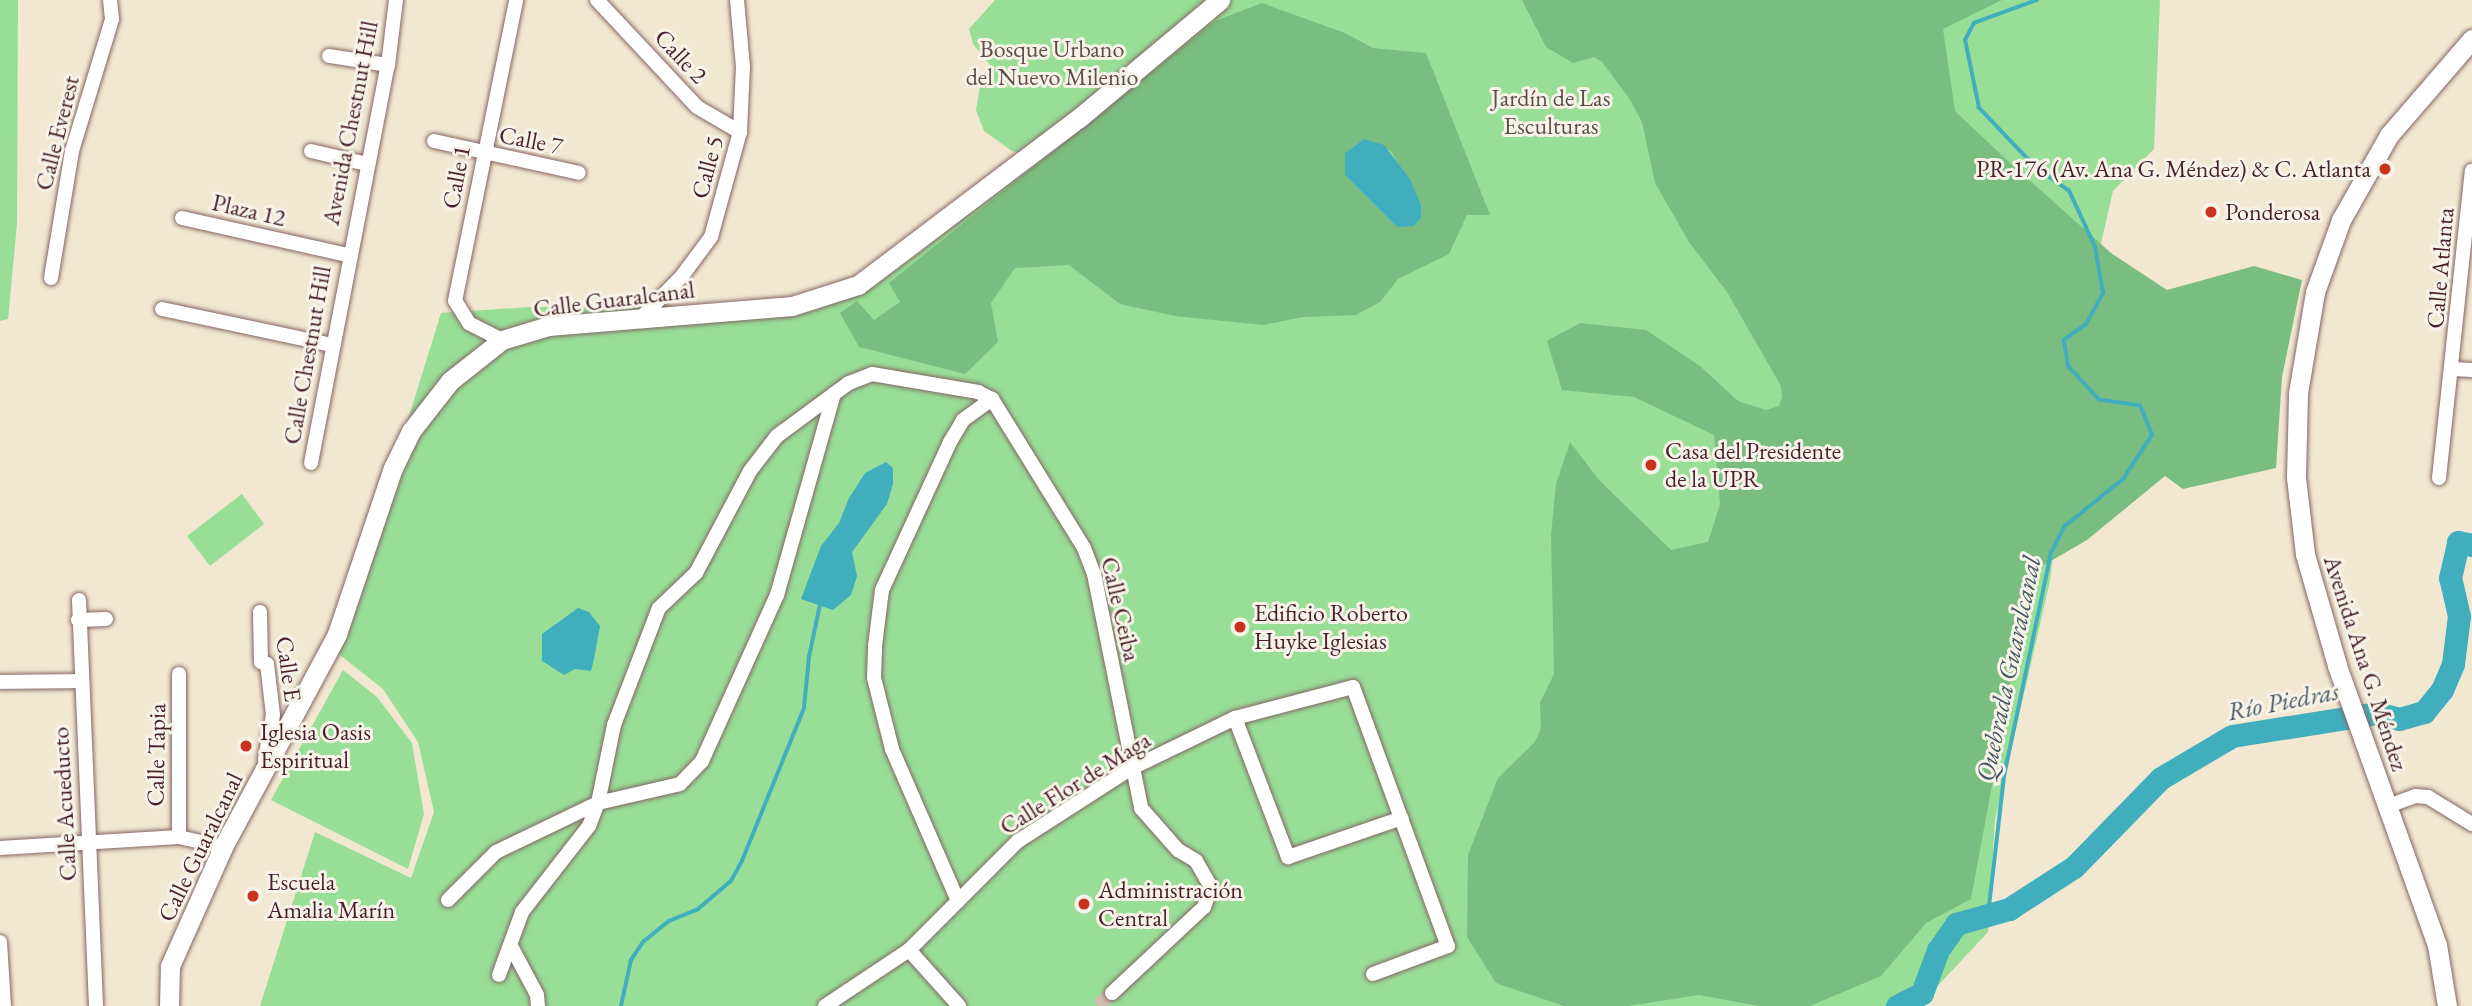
<!DOCTYPE html>
<meta charset="utf-8">
<style>
body{margin:0}
#map{position:relative;width:2472px;height:1006px;overflow:hidden;background:#f2e8d1;font-family:"EB Garamond",serif}
div>[style]{position:absolute}
[style*='--x']{left:calc(var(--x)*1px);top:calc(var(--y)*1px);width:calc(var(--w)*1px);rotate:calc(var(--a)*1deg)}
.green>*{inset:0;background:#98de97}
.forest>*{inset:0;background:#7abd80}
.water>*{inset:0;background:#40aebd}
.stream>*{height:3.5px;margin:-1.75px;padding:0 1.75px;transform-origin:1.75px;border-radius:1.75px;background:#40aebd}
.river>*{height:23px;margin:-11.5px;padding:0 11.5px;transform-origin:11.5px;border-radius:11.5px;background:#40aebd}
.street-tunnel>*{height:14px;margin-top:-7px;transform-origin:0;background:repeating-linear-gradient(90deg,#d0c0b0 0 14px,transparent 0 21px)}
.roads{filter:drop-shadow(0 0 2px #856565) drop-shadow(0 0 2px #856565)}
.street>*{height:14px;margin:-7px;padding:0 7px;transform-origin:7px;border-radius:7px;background:#fff}
.secondary>*{height:19px;margin:-9.5px;padding:0 9.5px;transform-origin:9.5px;border-radius:9.5px;background:#fff}
.dots>*{width:19px;height:19px;translate:-50% -50%;box-sizing:border-box;border:4px solid #f7f3e8;border-radius:50%}
span{translate:-50% -50%;white-space:nowrap;text-align:center;line-height:1.15;-webkit-text-stroke:6px #f7f3e8;paint-order:stroke}
.park-label{font-size:24px;color:#5e4f46}
.street-label{font-size:24px;color:#4a1f2b}
.poi-label{font-size:24px;color:#4a1f2b}
.right{translate:-100% -50%;text-align:right}
.left{translate:0 -50%;text-align:left}
.water-label{font-size:26px;color:#465865;font-style:italic}
</style>
<div id="map">
<div class="green">
<div style="clip-path:polygon(0 0,18px 0,17px 224px,8px 319px,0 321px)"></div>
<div style="clip-path:polygon(995px 0,2160px 0,2154px 149px,2113px 191px,2084px 318px,2050px 581px,1995px 820px,1988px 932px,1919px 1006px,260px 1006px,315px 832px,411px 878px,434px 812px,418px 742px,383px 689px,336px 652px,441px 313px,529px 307px,753px 305px,862px 293px,919px 253px,1037px 156px,1012px 151px,984px 131px,976px 110px,981px 80px,990px 65px,973px 44px,969px 29px)"></div>
<div style="clip-path:polygon(242px 494px,264px 524px,210px 566px,187px 536px)"></div>
<div style="clip-path:polygon(343px 670px,377px 697px,412px 743px,424px 814px,408px 869px,271px 800px)"></div>
</div>
<div class="forest">
<div style="clip-path:polygon(1522px 0,2002px 0,1943px 29px,1955px 111px,2008px 161px,2111px 253px,2167px 290px,2254px 266px,2302px 280px,2282px 377px,2276px 468px,2183px 489px,2165px 476px,2087px 540px,2027px 575px,2018px 644px,1971px 899px,1926px 923px,1881px 976px,1810px 1006px,1759px 1006px,1699px 995px,1628px 1006px,1564px 1006px,1496px 983px,1467px 937px,1468px 855px,1498px 778px,1535px 742px,1541px 728px,1540px 703px,1554px 674px,1551px 535px,1556px 484px,1570px 442px,1599px 480px,1671px 550px,1708px 542px,1720px 504px,1714px 435px,1634px 397px,1562px 390px,1547px 341px,1580px 323px,1646px 330px,1700px 366px,1738px 401px,1766px 410px,1779px 406px,1782px 397px,1781px 386px,1727px 292px,1689px 242px,1655px 183px,1642px 122px,1629px 98px,1602px 62px,1594px 57px,1573px 63px,1546px 47px)"></div>
<div style="clip-path:polygon(evenodd,1262px 3px,1345px 33px,1373px 48px,1426px 53px,1490px 215px,1467px 215px,1449px 254px,1398px 279px,1380px 302px,1356px 315px,1303px 317px,1264px 325px,1175px 316px,1120px 304px,1069px 265px,1015px 268px,991px 303px,998px 342px,965px 374px,859px 347px,840px 313px,857px 301px,874px 320px,900px 302px,889px 283px,1215px 21px,1262px 3px,1364px 139px,1391px 151px,1421px 205px,1397px 227px,1345px 175px,1345px 153px,1364px 139px)"></div>
</div>
<div class="water">
<div style="clip-path:polygon(1364px 139px,1384px 145px,1410px 179px,1421px 205px,1421px 218px,1414px 226px,1397px 227px,1345px 175px,1345px 153px)"></div>
<div style="clip-path:polygon(886px 462px,893px 468px,893px 484px,887px 504px,852px 552px,857px 576px,851px 595px,833px 610px,801px 599px,821px 546px,839px 523px,849px 498px,865px 473px)"></div>
<div style="clip-path:polygon(578px 608px,589px 612px,600px 626px,594px 659px,591px 671px,575px 669px,564px 675px,542px 661px,542px 634px)"></div>
</div>
<div class="stream">
<div style="--x:1988;--y:915;--w:140;--a:-83.4"></div>
<div style="--x:2004;--y:776;--w:228;--a:-78.1"></div>
<div style="--x:2051;--y:553;--w:30;--a:-63"></div>
<div style="--x:2065;--y:526;--w:75;--a:-39"></div>
<div style="--x:2123;--y:479;--w:53;--a:-56.6"></div>
<div style="--x:2152;--y:435;--w:31;--a:-112"></div>
<div style="--x:2140;--y:406;--w:41;--a:-171.7"></div>
<div style="--x:2099;--y:400;--w:46;--a:-132.4"></div>
<div style="--x:2068;--y:366;--w:26;--a:-99"></div>
<div style="--x:2064;--y:340;--w:27;--a:-36"></div>
<div style="--x:2086;--y:324;--w:35;--a:-61"></div>
<div style="--x:2103;--y:293;--w:47;--a:-99.9"></div>
<div style="--x:2095;--y:247;--w:62;--a:-114.9"></div>
<div style="--x:2069;--y:191;--w:40;--a:-145.1"></div>
<div style="--x:2036;--y:168;--w:83;--a:-133.5"></div>
<div style="--x:1979;--y:108;--w:69;--a:-101.6"></div>
<div style="--x:1965;--y:40;--w:19;--a:-62"></div>
<div style="--x:1974;--y:23;--w:67;--a:-20.1"></div>
<div style="--x:621;--y:1006;--w:47;--a:-77.7"></div>
<div style="--x:631;--y:960;--w:22;--a:-56"></div>
<div style="--x:643;--y:942;--w:33;--a:-39"></div>
<div style="--x:669;--y:921;--w:31;--a:-22"></div>
<div style="--x:698;--y:909;--w:43;--a:-40.3"></div>
<div style="--x:731;--y:881;--w:23;--a:-61"></div>
<div style="--x:742;--y:861;--w:165;--a:-67.9"></div>
<div style="--x:804;--y:708;--w:51;--a:-84.4"></div>
<div style="--x:809;--y:657;--w:53;--a:-78.1"></div>
</div>
<div class="river">
<div style="--x:1897;--y:1006;--w:28;--a:-27"></div>
<div style="--x:1922;--y:993;--w:46;--a:-69.6"></div>
<div style="--x:1938;--y:950;--w:32;--a:-55"></div>
<div style="--x:1956;--y:924;--w:55;--a:-15.8"></div>
<div style="--x:2009;--y:909;--w:77;--a:-32.9"></div>
<div style="--x:2074;--y:867;--w:124;--a:-45.7"></div>
<div style="--x:2161;--y:778;--w:82;--a:-30.6"></div>
<div style="--x:2232;--y:736;--w:148;--a:-9"></div>
<div style="--x:2378;--y:713;--w:22;--a:16"></div>
<div style="--x:2399;--y:719;--w:26;--a:-16"></div>
<div style="--x:2424;--y:712;--w:28;--a:-51"></div>
<div style="--x:2442;--y:690;--w:28;--a:-67"></div>
<div style="--x:2453;--y:664;--w:48;--a:-82.9"></div>
<div style="--x:2459;--y:616;--w:39;--a:-103"></div>
<div style="--x:2450;--y:578;--w:37;--a:-77"></div>
<div style="--x:2458;--y:542;--w:14;--a:12"></div>
</div>
<div class="street-tunnel">
<div style="--x:1098;--y:1006;--w:19;--a:-43"></div>
</div>
<div class="roads">
<div class="street">
<div style="--x:597;--y:0;--w:146;--a:46.9"></div>
<div style="--x:697;--y:107;--w:50;--a:30.2"></div>
<div style="--x:329;--y:56;--w:60;--a:8.7"></div>
<div style="--x:434;--y:141;--w:148;--a:12.4"></div>
<div style="--x:311;--y:151;--w:57;--a:13.1"></div>
<div style="--x:182;--y:218;--w:170;--a:12.6"></div>
<div style="--x:51;--y:278;--w:129;--a:-80.6"></div>
<div style="--x:72;--y:151;--w:138;--a:-73.1"></div>
<div style="--x:112;--y:19;--w:19;--a:-96"></div>
<div style="--x:162;--y:309;--w:173;--a:12"></div>
<div style="--x:641;--y:318;--w:59;--a:-45.7"></div>
<div style="--x:682;--y:276;--w:49;--a:-53.4"></div>
<div style="--x:711;--y:237;--w:109;--a:-74.6"></div>
<div style="--x:740;--y:132;--w:65;--a:-87.4"></div>
<div style="--x:743;--y:67;--w:67;--a:-95.1"></div>
<div style="--x:502;--y:340;--w:37;--a:-153"></div>
<div style="--x:469;--y:323;--w:26;--a:-122"></div>
<div style="--x:455;--y:301;--w:307;--a:-78.5"></div>
<div style="--x:2453;--y:369;--w:19;--a:3"></div>
<div style="--x:311;--y:463;--w:405;--a:-79.1"></div>
<div style="--x:388;--y:65;--w:65;--a:-83"></div>
<div style="--x:2439;--y:478;--w:309;--a:-83.9"></div>
<div style="--x:79;--y:600;--w:406;--a:87.6"></div>
<div style="--x:260;--y:612;--w:50;--a:88.9"></div>
<div style="--x:261;--y:662;--w:6;--a:18"></div>
<div style="--x:267;--y:664;--w:51;--a:83.3"></div>
<div style="--x:273;--y:715;--w:45;--a:100.3"></div>
<div style="--x:78;--y:620;--w:28;--a:-2"></div>
<div style="--x:0;--y:682;--w:81;--a:-0.7"></div>
<div style="--x:1235;--y:718;--w:149;--a:69.1"></div>
<div style="--x:1288;--y:857;--w:120;--a:-18.9"></div>
<div style="--x:2388;--y:806;--w:29;--a:-20"></div>
<div style="--x:2415;--y:796;--w:13;--a:4"></div>
<div style="--x:2428;--y:797;--w:52;--a:31.5"></div>
<div style="--x:179;--y:837;--w:163;--a:-90"></div>
<div style="--x:0;--y:848;--w:179;--a:-3.5"></div>
<div style="--x:179;--y:837;--w:45;--a:12.8"></div>
<div style="--x:448;--y:900;--w:68;--a:-45"></div>
<div style="--x:496;--y:852;--w:113;--a:-25.7"></div>
<div style="--x:598;--y:803;--w:80;--a:-78.4"></div>
<div style="--x:614;--y:725;--w:125;--a:-69"></div>
<div style="--x:659;--y:608;--w:51;--a:-43.4"></div>
<div style="--x:696;--y:573;--w:115;--a:-62.1"></div>
<div style="--x:750;--y:471;--w:44;--a:-52.4"></div>
<div style="--x:777;--y:436;--w:89;--a:-36.4"></div>
<div style="--x:849;--y:383;--w:25;--a:-21"></div>
<div style="--x:872;--y:374;--w:108;--a:9.6"></div>
<div style="--x:978;--y:392;--w:16;--a:27"></div>
<div style="--x:992;--y:399;--w:175;--a:58.3"></div>
<div style="--x:1084;--y:548;--w:28;--a:69"></div>
<div style="--x:1094;--y:574;--w:239;--a:78.6"></div>
<div style="--x:1141;--y:808;--w:56;--a:48.6"></div>
<div style="--x:1178;--y:850;--w:21;--a:31"></div>
<div style="--x:1196;--y:861;--w:30;--a:60"></div>
<div style="--x:1211;--y:887;--w:21;--a:109"></div>
<div style="--x:1204;--y:907;--w:126;--a:136.9"></div>
<div style="--x:958;--y:901;--w:166;--a:-113.5"></div>
<div style="--x:892;--y:749;--w:73;--a:-104.2"></div>
<div style="--x:874;--y:678;--w:32;--a:-88"></div>
<div style="--x:875;--y:646;--w:56;--a:-82.9"></div>
<div style="--x:882;--y:590;--w:163;--a:-65.3"></div>
<div style="--x:950;--y:442;--w:26;--a:-59"></div>
<div style="--x:963;--y:420;--w:36;--a:-36"></div>
<div style="--x:0;--y:942;--w:64;--a:86.4"></div>
<div style="--x:511;--y:946;--w:55;--a:62"></div>
<div style="--x:537;--y:995;--w:11;--a:85"></div>
<div style="--x:909;--y:950;--w:75;--a:48.2"></div>
<div style="--x:499;--y:975;--w:67;--a:-69.9"></div>
<div style="--x:522;--y:912;--w:109;--a:-52.1"></div>
<div style="--x:589;--y:826;--w:25;--a:-69"></div>
<div style="--x:598;--y:803;--w:84;--a:-13"></div>
<div style="--x:680;--y:784;--w:32;--a:-46"></div>
<div style="--x:702;--y:761;--w:182;--a:-65.7"></div>
<div style="--x:777;--y:595;--w:209;--a:-74.2"></div>
<div style="--x:825;--y:1006;--w:101;--a:-33.7"></div>
<div style="--x:909;--y:950;--w:154;--a:-45"></div>
<div style="--x:1018;--y:841;--w:133;--a:-32.7"></div>
<div style="--x:1130;--y:769;--w:117;--a:-25.9"></div>
<div style="--x:1235;--y:718;--w:122;--a:-14.7"></div>
<div style="--x:1353;--y:687;--w:276;--a:69.9"></div>
<div style="--x:1448;--y:946;--w:80;--a:159.5"></div>
</div>
<div class="secondary">
<div style="--x:169;--y:1006;--w:40;--a:-88.6"></div>
<div style="--x:170;--y:966;--w:130;--a:-66"></div>
<div style="--x:223;--y:847;--w:242;--a:-61.8"></div>
<div style="--x:337;--y:634;--w:175;--a:-71.4"></div>
<div style="--x:393;--y:468;--w:41;--a:-64.1"></div>
<div style="--x:411;--y:431;--w:63;--a:-52"></div>
<div style="--x:450;--y:381;--w:66;--a:-38.3"></div>
<div style="--x:502;--y:340;--w:48;--a:-16.9"></div>
<div style="--x:548;--y:326;--w:245;--a:-4.7"></div>
<div style="--x:792;--y:306;--w:69;--a:-17.7"></div>
<div style="--x:858;--y:285;--w:277;--a:-37.1"></div>
<div style="--x:1079;--y:118;--w:184;--a:-39.9"></div>
<div style="--x:2447;--y:1006;--w:62;--a:-99.3"></div>
<div style="--x:2437;--y:945;--w:297;--a:-109.7"></div>
<div style="--x:2337;--y:665;--w:116;--a:-106.1"></div>
<div style="--x:2305;--y:554;--w:78;--a:-96.7"></div>
<div style="--x:2296;--y:477;--w:84;--a:-88.6"></div>
<div style="--x:2298;--y:393;--w:102;--a:-80.4"></div>
<div style="--x:2315;--y:292;--w:77;--a:-70.1"></div>
<div style="--x:2341;--y:220;--w:98;--a:-60.5"></div>
<div style="--x:2389;--y:135;--w:127;--a:-49.2"></div>
</div>
</div>
<div class="dots">
<div style="left:2385px;top:169px;background:#c8321e"></div>
<div style="left:2211px;top:212px;background:#c8321e"></div>
<div style="left:1651px;top:465px;background:#c8321e"></div>
<div style="left:1240px;top:627px;background:#c8321e"></div>
<div style="left:246px;top:746px;background:#c8321e"></div>
<div style="left:253px;top:896px;background:#c8321e"></div>
<div style="left:1084px;top:904px;background:#c8321e"></div>
</div>
<div class="park-label">
<span style="left:1052px;top:63px">Bosque Urbano<br>del Nuevo Milenio</span>
<span style="left:1551px;top:112px">Jardín de Las<br>Esculturas</span>
</div>
<div class="street-label">
<span style="left:681px;top:56px;rotate:47deg">Calle 2</span>
<span style="left:350px;top:123px;rotate:-79deg">Avenida Chestnut Hill</span>
<span style="left:57px;top:133px;rotate:-76deg">Calle Everest</span>
<span style="left:531px;top:140px;rotate:11deg">Calle 7</span>
<span style="left:707px;top:167px;rotate:-75deg">Calle 5</span>
<span style="left:456px;top:177px;rotate:-79deg">Calle 1</span>
<span style="left:249px;top:210px;rotate:13deg">Plaza 12</span>
<span style="left:2440px;top:268px;rotate:-85deg">Calle Atlanta</span>
<span style="left:614px;top:299px;rotate:-7deg">Calle Guaralcanal</span>
<span style="left:307px;top:355px;rotate:-80deg">Calle Chestnut Hill</span>
<span style="left:1121px;top:609px;rotate:77deg">Calle Ceiba</span>
<span style="left:2366px;top:663px;rotate:72deg">Avenida Ana G. Méndez</span>
<span style="left:289px;top:669px;rotate:82deg">Calle E</span>
<span style="left:156px;top:755px;rotate:-89deg">Calle Tapia</span>
<span style="left:1075px;top:783px;rotate:-32deg">Calle Flor de Maga</span>
<span style="left:64px;top:804px;rotate:-93deg">Calle Acueducto</span>
<span style="left:200px;top:847px;rotate:-64deg">Calle Guaralcanal</span>
</div>
<div class="poi-label">
<span class="right" style="left:2371px;top:169px">PR-176 (Av. Ana G. Méndez) &amp; C. Atlanta</span>
<span class="left" style="left:2225px;top:212px">Ponderosa</span>
<span class="left" style="left:1665px;top:465px">Casa del Presidente<br>de la UPR</span>
<span class="left" style="left:1254px;top:627px">Edificio Roberto<br>Huyke Iglesias</span>
<span class="left" style="left:260px;top:746px">Iglesia Oasis<br>Espiritual</span>
<span class="left" style="left:267px;top:896px">Escuela<br>Amalia Marín</span>
<span class="left" style="left:1098px;top:904px">Administración<br>Central</span>
</div>
<div class="water-label">
<span style="left:2009px;top:669px;rotate:-78deg">Quebrada Guaralcanal</span>
<span style="left:2283px;top:702px;rotate:-11deg">Río Piedras</span>
</div>
</div>
